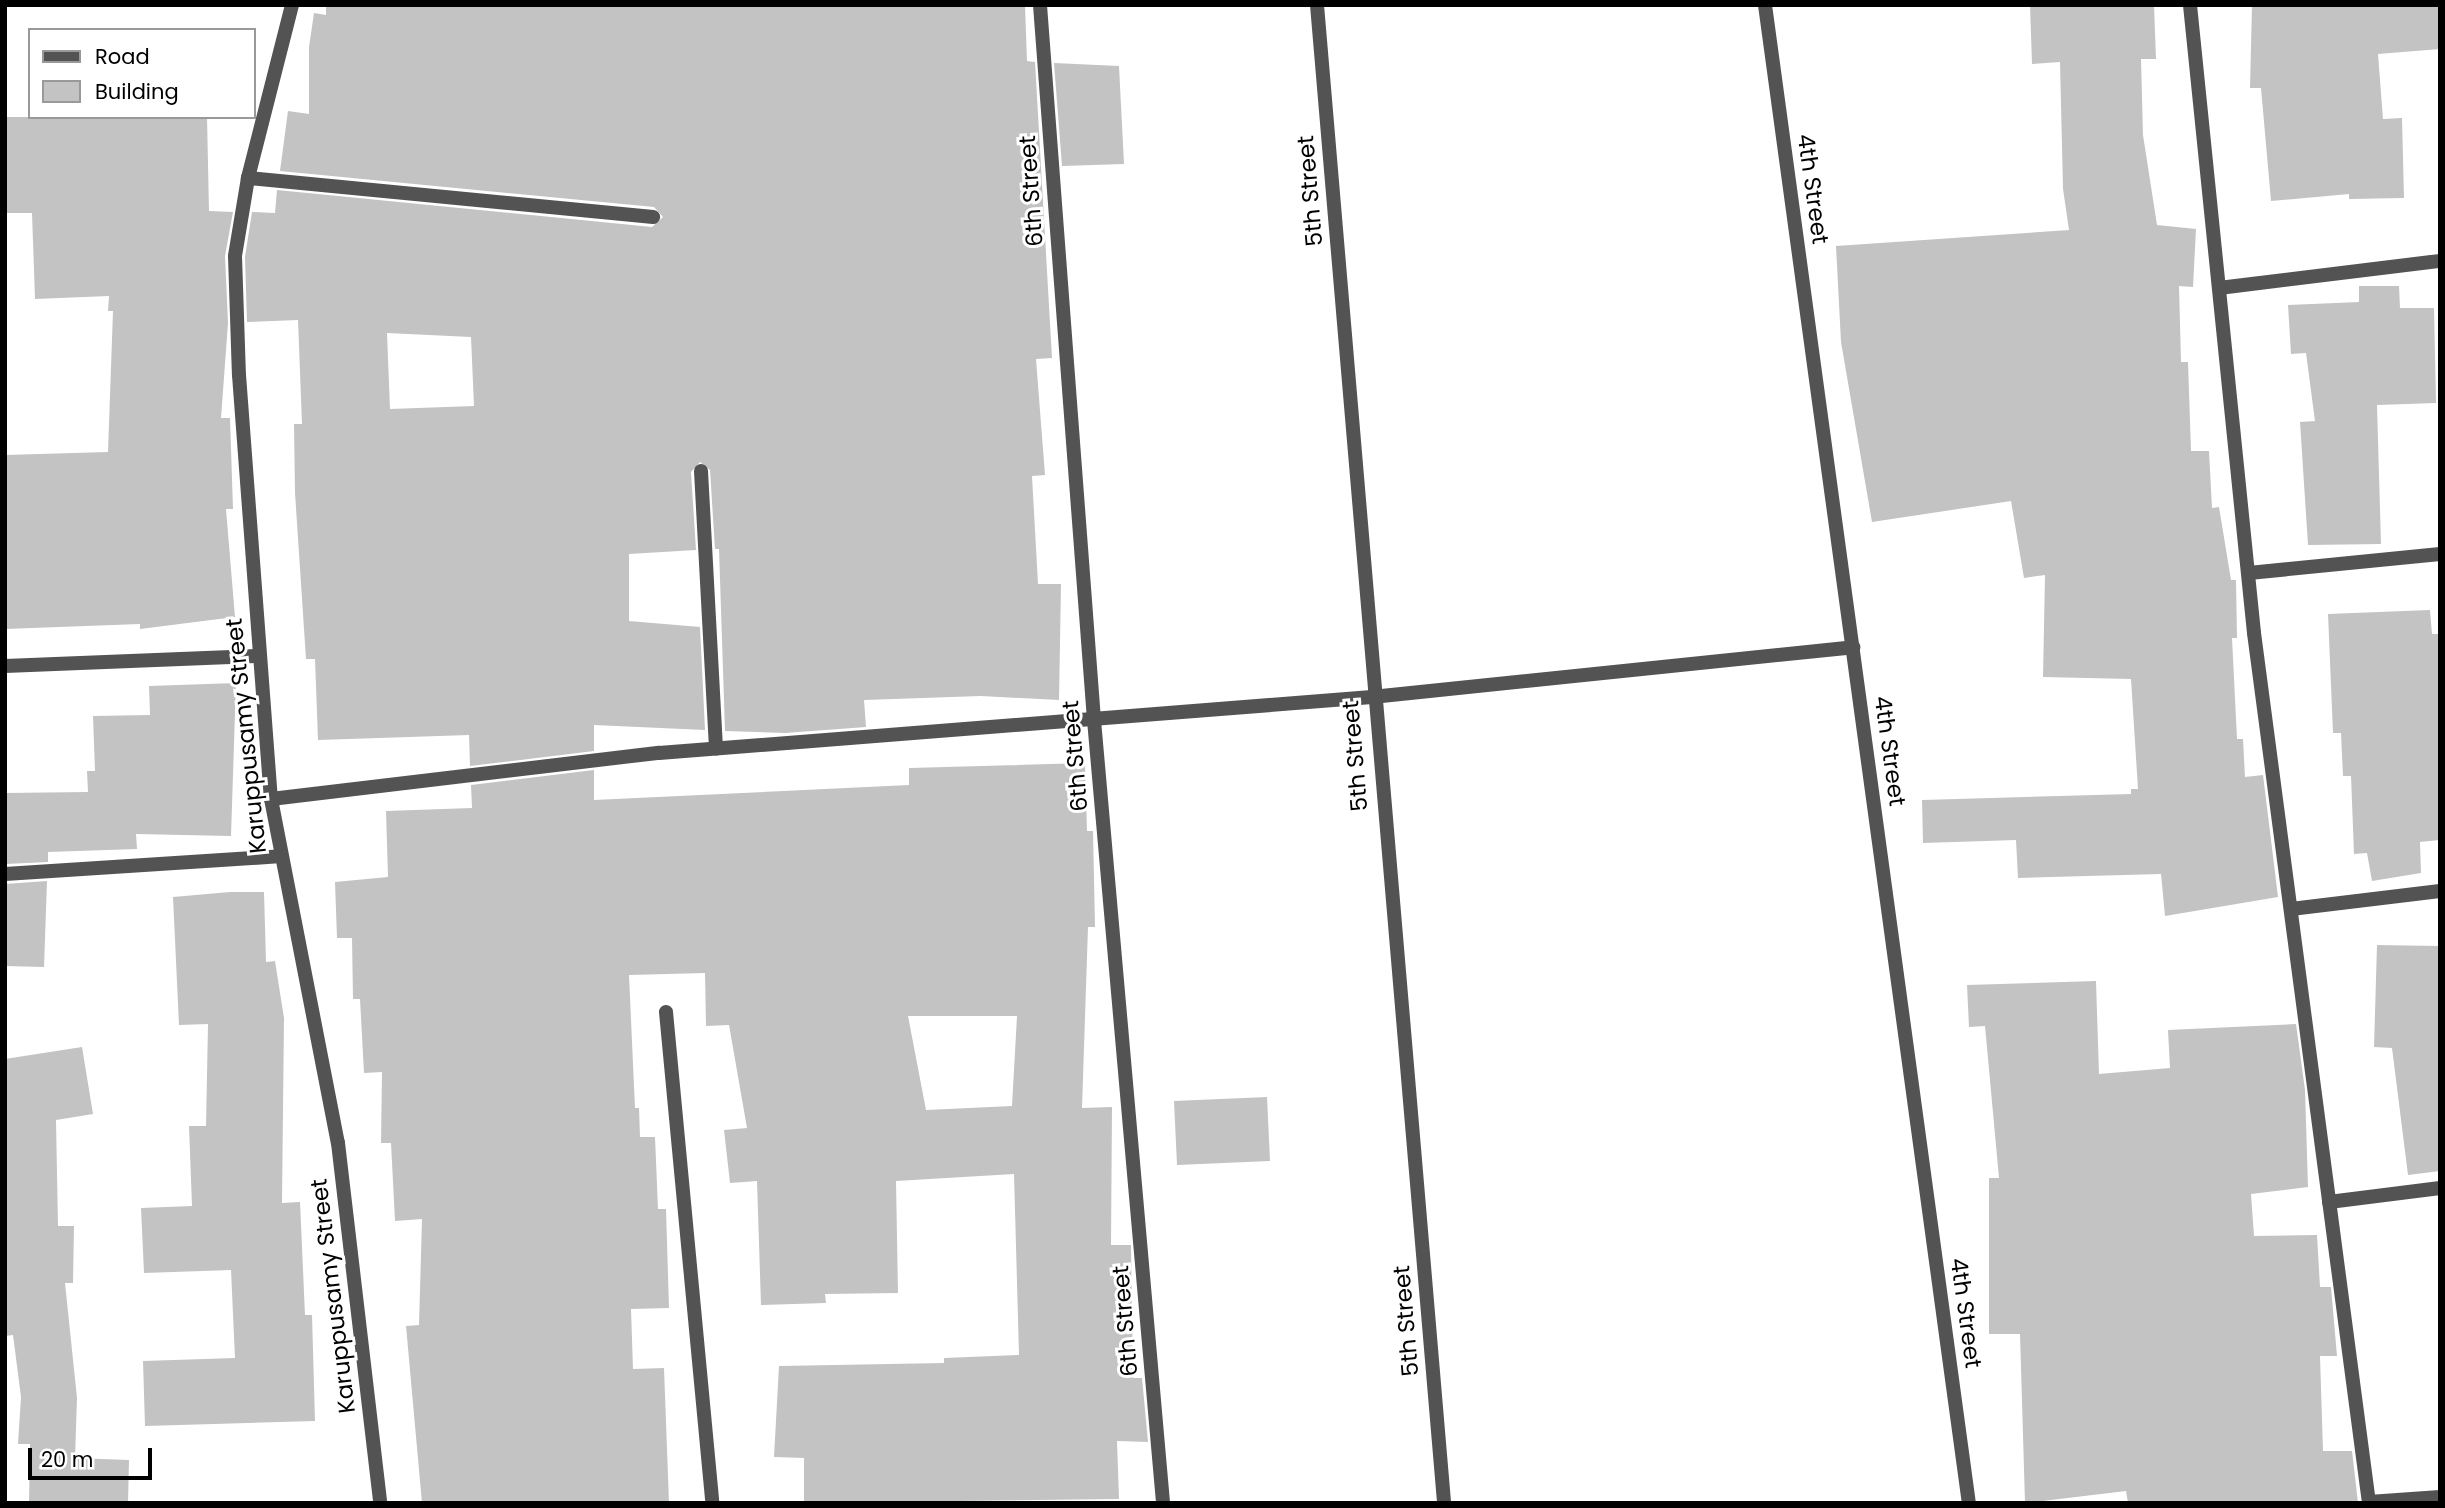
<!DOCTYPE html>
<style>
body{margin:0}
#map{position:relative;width:2445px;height:1508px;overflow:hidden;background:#fff;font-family:Poppins,sans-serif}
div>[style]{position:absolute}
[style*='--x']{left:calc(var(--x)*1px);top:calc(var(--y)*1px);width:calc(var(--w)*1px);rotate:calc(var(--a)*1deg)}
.building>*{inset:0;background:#c3c3c3}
.minor>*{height:14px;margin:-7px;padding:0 7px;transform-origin:7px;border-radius:7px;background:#535353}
.tertiary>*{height:14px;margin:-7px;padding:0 7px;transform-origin:7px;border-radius:7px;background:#535353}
span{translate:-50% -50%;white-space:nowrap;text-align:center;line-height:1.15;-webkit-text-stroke:6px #fff;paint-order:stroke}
.street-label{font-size:23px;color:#000}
.frame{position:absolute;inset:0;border:7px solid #000;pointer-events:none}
.legend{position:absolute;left:28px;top:28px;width:228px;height:91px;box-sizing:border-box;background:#fff;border:2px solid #999;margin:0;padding:9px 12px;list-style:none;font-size:21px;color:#000}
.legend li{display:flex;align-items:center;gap:14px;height:35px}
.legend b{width:35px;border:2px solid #999}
.scale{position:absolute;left:28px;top:1448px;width:124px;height:32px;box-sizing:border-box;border:4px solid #000;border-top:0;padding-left:9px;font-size:21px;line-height:24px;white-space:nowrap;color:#000;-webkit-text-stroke:5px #fff;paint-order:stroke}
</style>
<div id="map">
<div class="building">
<div style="clip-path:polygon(evenodd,326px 5px,1025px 5px,1027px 61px,1035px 62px,1052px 358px,1036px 359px,1045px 475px,1032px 476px,1038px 584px,1061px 584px,1059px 700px,981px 696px,864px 700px,866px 727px,785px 733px,725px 731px,719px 549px,715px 549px,710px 470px,700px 462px,691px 472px,696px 550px,629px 554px,629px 621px,700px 627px,705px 730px,594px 725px,594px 751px,470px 766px,469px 735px,318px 740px,315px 659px,306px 659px,295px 493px,294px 424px,302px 424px,298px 320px,247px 322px,245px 257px,252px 212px,275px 213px,277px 190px,652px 227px,663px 217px,654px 207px,280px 171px,288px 111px,309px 114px,309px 47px,314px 13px,326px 15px,326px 5px,387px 333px,471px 337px,474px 406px,390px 409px,387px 333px)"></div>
<div style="clip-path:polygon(2030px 5px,2154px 5px,2156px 59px,2141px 59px,2143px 135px,2157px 225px,2196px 229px,2193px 287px,2179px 286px,2181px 362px,2188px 362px,2191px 451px,2209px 451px,2212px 508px,2219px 507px,2231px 580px,2236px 580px,2237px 638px,2232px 638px,2237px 739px,2243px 739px,2245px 777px,2263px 775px,2278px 897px,2165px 916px,2161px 874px,2018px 878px,2016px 840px,1923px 843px,1922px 800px,2131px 794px,2131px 789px,2138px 789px,2131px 679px,2043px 677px,2045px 575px,2024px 578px,2011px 501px,1872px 522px,1841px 342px,1836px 246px,2069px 230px,2063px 189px,2060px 62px,2032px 64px)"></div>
<div style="clip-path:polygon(2252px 5px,2440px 5px,2440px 49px,2378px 54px,2383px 119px,2402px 118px,2404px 198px,2349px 199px,2349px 194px,2271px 201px,2261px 88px,2250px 88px)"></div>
<div style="clip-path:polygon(1054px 63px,1119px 66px,1124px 164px,1062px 166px)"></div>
<div style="clip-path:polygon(5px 117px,207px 117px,209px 211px,233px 212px,225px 256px,228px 323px,221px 418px,230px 418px,233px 509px,226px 509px,235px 617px,140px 629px,140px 624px,5px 629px,5px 455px,108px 452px,113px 311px,108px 311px,109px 296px,35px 299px,32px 213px,5px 213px)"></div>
<div style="clip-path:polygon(2359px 286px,2399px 286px,2400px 308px,2434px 308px,2436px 403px,2377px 405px,2381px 544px,2308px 545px,2300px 422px,2315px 421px,2306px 353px,2291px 354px,2288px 305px,2359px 302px)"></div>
<div style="clip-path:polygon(2430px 610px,2432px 634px,2440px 634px,2440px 840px,2420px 842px,2421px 873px,2372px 881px,2367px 853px,2354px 854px,2351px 776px,2343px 776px,2341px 733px,2333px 733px,2328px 614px)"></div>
<div style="clip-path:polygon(236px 683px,231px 836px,136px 834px,137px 849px,48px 852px,48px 862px,5px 864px,5px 793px,88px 792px,87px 771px,95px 771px,93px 716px,150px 715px,149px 686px)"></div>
<div style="clip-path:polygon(evenodd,1085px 763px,1087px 831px,1093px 831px,1095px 927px,1088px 927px,1082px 1108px,1112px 1107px,1111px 1245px,1131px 1245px,1133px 1378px,1142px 1378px,1148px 1442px,1117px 1441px,1119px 1499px,804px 1503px,804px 1458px,774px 1457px,779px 1366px,944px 1363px,944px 1358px,1019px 1355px,1014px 1174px,896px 1181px,898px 1293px,825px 1294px,826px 1303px,761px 1305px,757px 1181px,730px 1183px,724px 1130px,747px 1128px,729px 1025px,706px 1026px,705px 973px,629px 975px,635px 1108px,639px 1108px,640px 1137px,655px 1137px,658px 1209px,666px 1209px,669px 1308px,631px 1309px,633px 1369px,664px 1368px,669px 1503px,422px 1503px,406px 1326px,419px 1325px,422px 1219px,395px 1221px,391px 1143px,381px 1143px,382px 1072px,364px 1073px,360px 999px,353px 999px,352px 938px,337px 938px,335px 882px,388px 877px,386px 811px,472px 808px,471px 785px,594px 770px,594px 800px,909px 785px,909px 768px,1085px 763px,908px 1016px,1017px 1016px,1012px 1106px,926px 1110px,908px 1016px)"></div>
<div style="clip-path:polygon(47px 881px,44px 967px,5px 966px,5px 884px)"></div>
<div style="clip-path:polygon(230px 892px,264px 892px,266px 962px,275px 961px,284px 1018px,282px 1203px,300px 1202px,305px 1315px,312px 1315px,315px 1421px,145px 1426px,143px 1361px,235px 1358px,231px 1270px,144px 1273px,141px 1208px,192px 1206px,189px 1126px,206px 1126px,208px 1024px,179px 1025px,173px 897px)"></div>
<div style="clip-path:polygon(2377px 945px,2440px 946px,2440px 1171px,2408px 1175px,2392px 1048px,2374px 1047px)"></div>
<div style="clip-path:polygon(2096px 981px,2099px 1074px,2170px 1068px,2168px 1030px,2296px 1024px,2305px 1090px,2308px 1187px,2251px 1194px,2254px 1236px,2317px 1235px,2320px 1287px,2331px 1287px,2337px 1356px,2320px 1356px,2323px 1451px,2352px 1451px,2358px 1503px,2128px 1503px,2126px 1491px,2025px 1503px,2020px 1334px,1989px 1334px,1989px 1178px,1999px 1178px,1985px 1026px,1969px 1027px,1967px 985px)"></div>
<div style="clip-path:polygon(82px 1047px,93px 1114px,56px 1120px,58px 1226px,74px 1226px,73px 1283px,65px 1283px,77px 1398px,75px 1458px,129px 1460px,128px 1503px,29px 1503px,30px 1444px,18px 1444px,21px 1397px,13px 1335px,5px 1336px,5px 1059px)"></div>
<div style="clip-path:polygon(1267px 1097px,1270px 1161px,1177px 1165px,1174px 1101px)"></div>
</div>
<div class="minor">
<div style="--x:292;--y:5;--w:179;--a:104.3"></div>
<div style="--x:248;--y:178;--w:79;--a:99.5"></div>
<div style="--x:235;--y:256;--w:119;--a:88.1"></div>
<div style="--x:239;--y:375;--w:425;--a:85.7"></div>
<div style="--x:271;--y:799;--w:350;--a:79"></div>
<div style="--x:338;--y:1143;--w:362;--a:83.3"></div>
<div style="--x:1317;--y:5;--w:1503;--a:85.15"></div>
<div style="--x:1765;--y:5;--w:1512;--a:82.25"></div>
<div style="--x:248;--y:178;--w:407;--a:5.5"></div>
<div style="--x:2219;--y:288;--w:223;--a:-7"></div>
<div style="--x:701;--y:471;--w:278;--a:86.9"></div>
<div style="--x:2249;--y:573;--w:192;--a:-5.7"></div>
<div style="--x:5;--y:666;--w:253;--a:-2.3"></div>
<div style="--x:271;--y:799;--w:391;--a:-6.8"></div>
<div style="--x:659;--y:753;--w:715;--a:-4.49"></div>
<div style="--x:1372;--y:697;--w:484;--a:-5.9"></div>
<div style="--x:5;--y:874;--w:277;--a:-3.7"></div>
<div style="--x:2291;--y:909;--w:150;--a:-6.9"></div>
<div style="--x:666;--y:1012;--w:493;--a:84.6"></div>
<div style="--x:2329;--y:1202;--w:112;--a:-7.2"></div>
<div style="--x:2369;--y:1502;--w:71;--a:-4"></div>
</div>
<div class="tertiary">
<div style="--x:1040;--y:5;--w:717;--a:85.68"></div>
<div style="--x:1094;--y:720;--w:786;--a:84.96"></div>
<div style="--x:2190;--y:5;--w:631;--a:84.18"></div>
<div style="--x:2254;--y:633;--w:878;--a:82.47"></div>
</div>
<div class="street-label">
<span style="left:1813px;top:189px;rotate:82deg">4th Street</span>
<span style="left:1031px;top:191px;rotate:-94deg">6th Street</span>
<span style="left:1310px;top:191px;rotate:-95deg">5th Street</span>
<span style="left:246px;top:736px;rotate:-96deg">Karuppusamy Street</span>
<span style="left:1890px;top:751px;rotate:82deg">4th Street</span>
<span style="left:1075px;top:756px;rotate:-95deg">6th Street</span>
<span style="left:1355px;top:756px;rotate:-95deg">5th Street</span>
<span style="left:333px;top:1296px;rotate:-97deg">Karuppusamy Street</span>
<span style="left:1966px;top:1313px;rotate:82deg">4th Street</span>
<span style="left:1125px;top:1321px;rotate:-95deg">6th Street</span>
<span style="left:1406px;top:1321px;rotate:-95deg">5th Street</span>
</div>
<div class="frame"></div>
<ul class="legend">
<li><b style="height:9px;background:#535353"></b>Road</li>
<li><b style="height:19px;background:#c3c3c3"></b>Building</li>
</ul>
<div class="scale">20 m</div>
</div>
